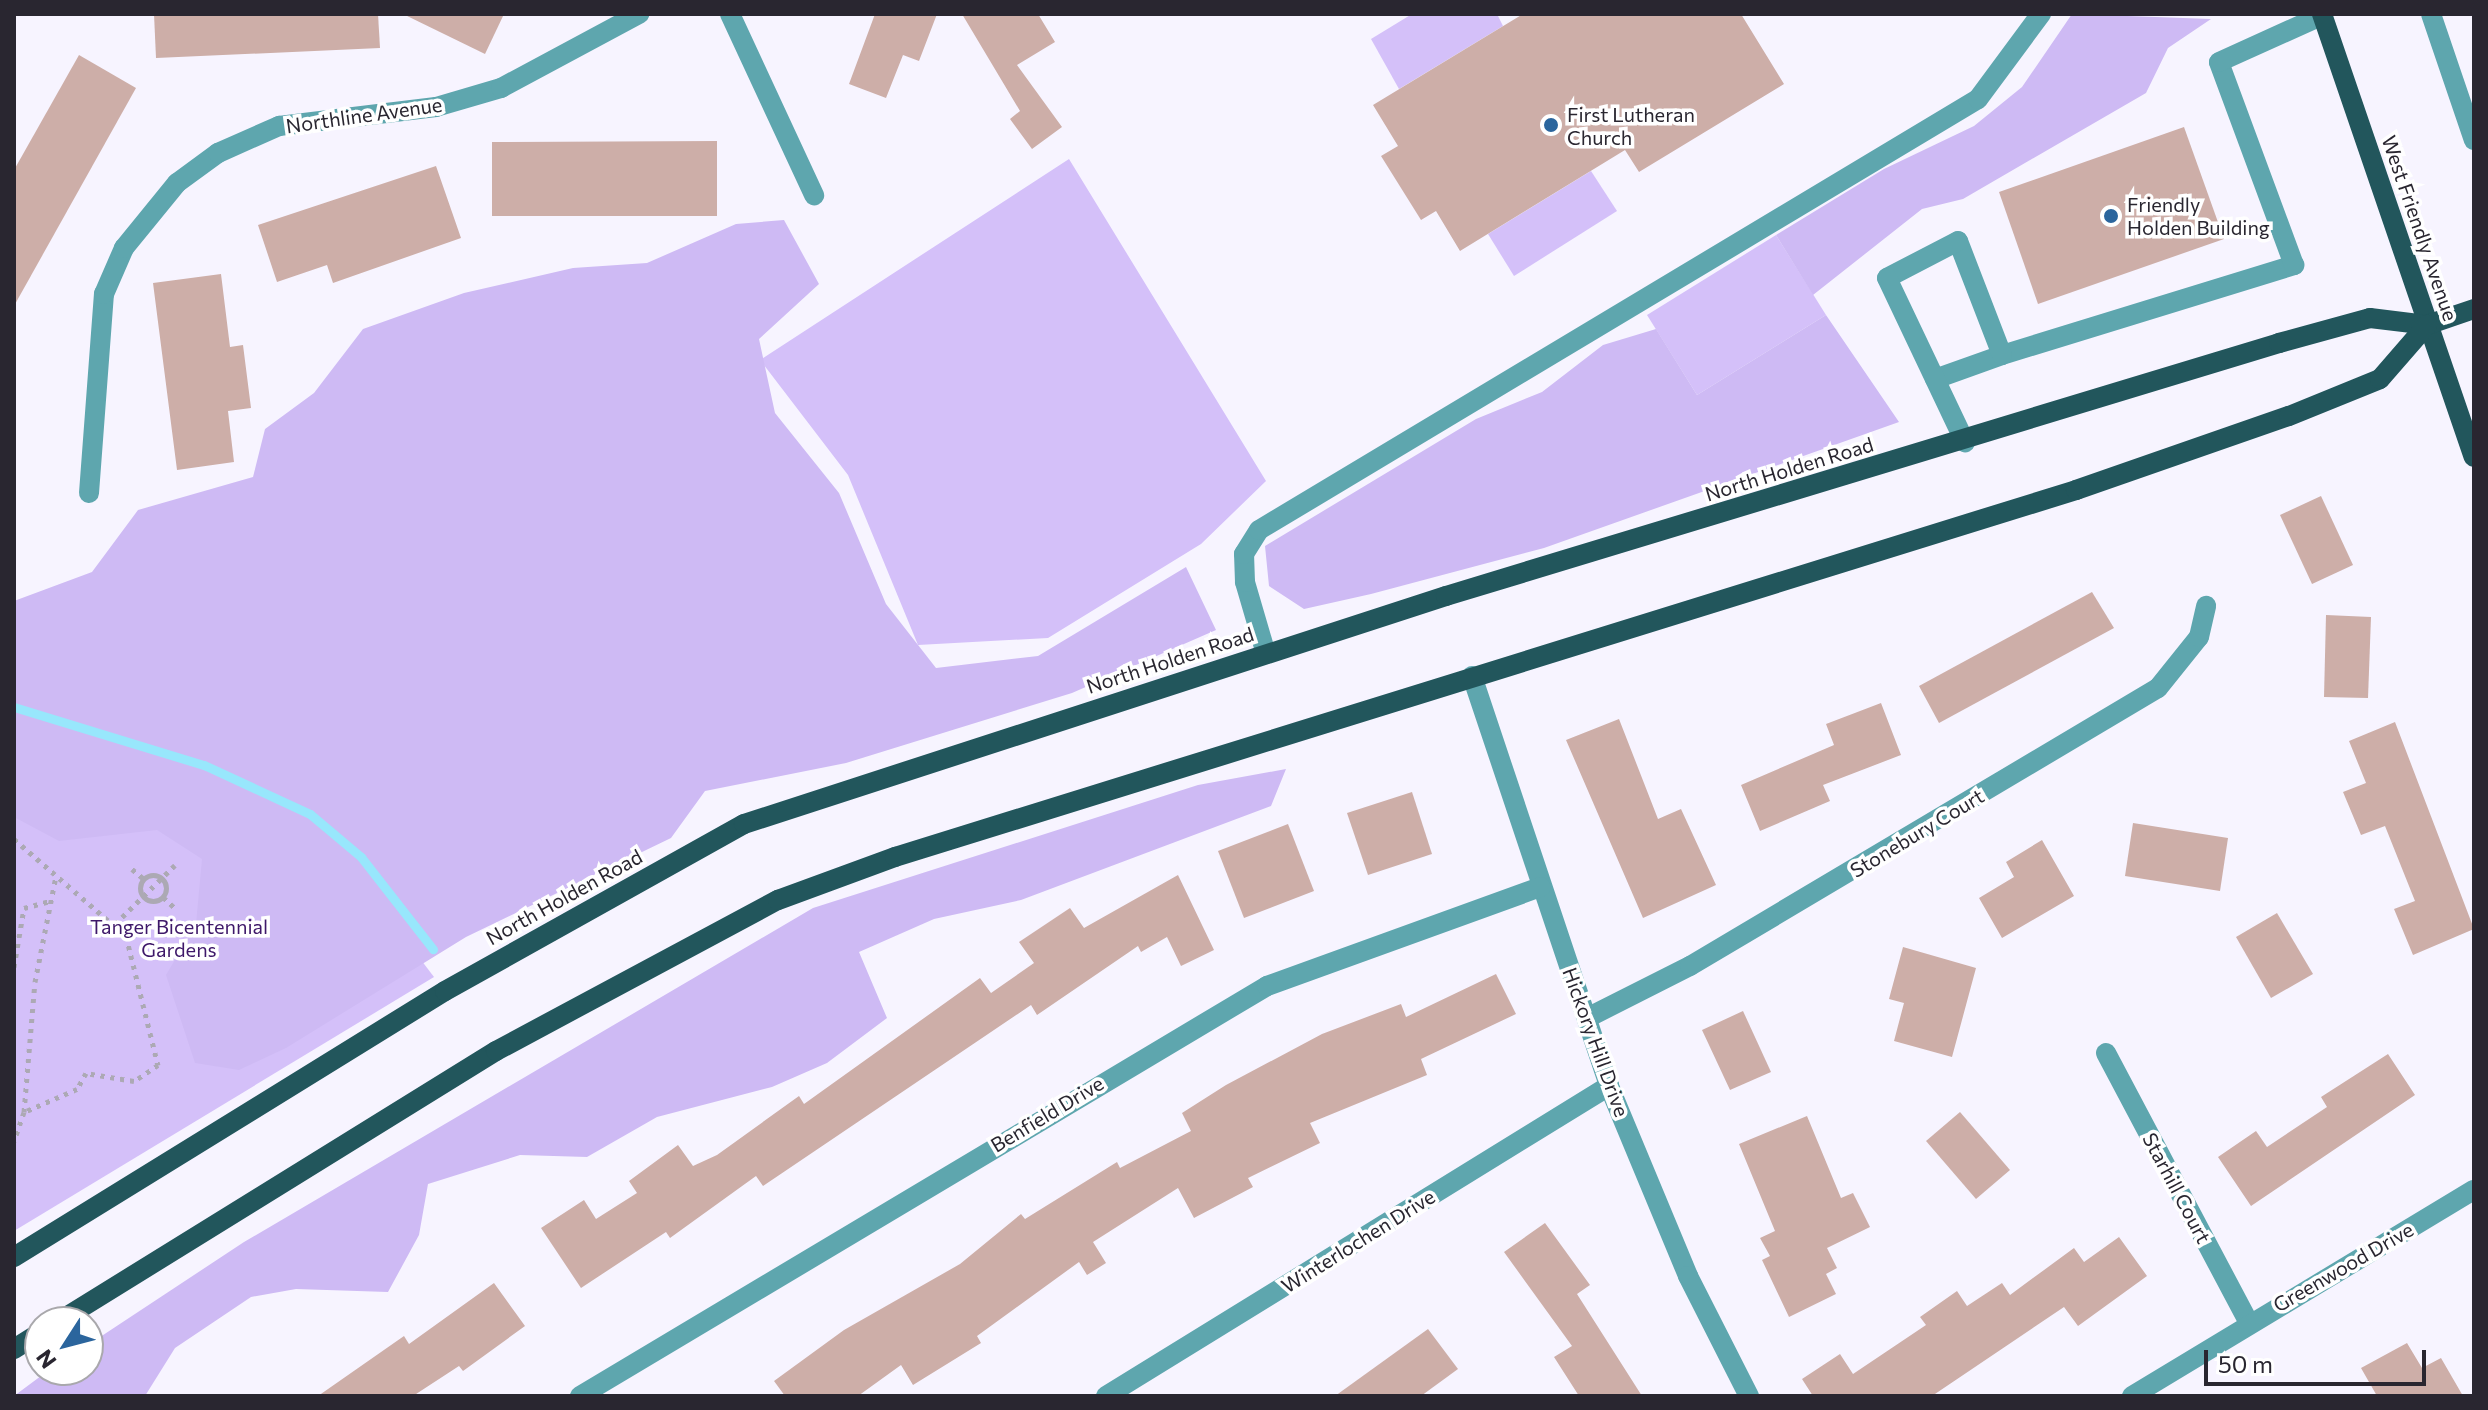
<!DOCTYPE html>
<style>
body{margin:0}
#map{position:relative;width:2488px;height:1410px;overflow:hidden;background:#f7f4ff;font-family:Commissioner,sans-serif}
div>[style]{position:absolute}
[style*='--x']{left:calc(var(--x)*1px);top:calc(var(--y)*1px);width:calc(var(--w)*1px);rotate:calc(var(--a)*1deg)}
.green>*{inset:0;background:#d4c0f9}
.forest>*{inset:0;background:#cebaf4}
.stream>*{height:9px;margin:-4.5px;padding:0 4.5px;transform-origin:4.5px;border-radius:4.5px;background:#98e7fc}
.building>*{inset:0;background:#cdaea8}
.path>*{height:5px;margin-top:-2.5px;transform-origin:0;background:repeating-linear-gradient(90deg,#aca9b4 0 4px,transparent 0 10px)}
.path>.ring{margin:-2.5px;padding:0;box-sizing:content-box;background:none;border:5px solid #aca9b4;border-radius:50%}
.minor>*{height:20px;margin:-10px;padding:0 10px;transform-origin:10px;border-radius:10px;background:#5ea6ae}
.major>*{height:20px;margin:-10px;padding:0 10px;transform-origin:10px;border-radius:10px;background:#22565c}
.dots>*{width:22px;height:22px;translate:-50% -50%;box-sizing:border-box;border:4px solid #fff;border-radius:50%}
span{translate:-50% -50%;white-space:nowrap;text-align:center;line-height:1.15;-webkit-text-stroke:7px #fff;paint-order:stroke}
.poi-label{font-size:20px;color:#292630}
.left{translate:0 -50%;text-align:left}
.street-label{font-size:20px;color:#292630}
.park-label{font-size:20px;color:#3e1869}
.frame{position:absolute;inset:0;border:16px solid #292630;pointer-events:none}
.north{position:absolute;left:24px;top:1306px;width:80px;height:80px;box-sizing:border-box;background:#fff;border:2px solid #a9a8ac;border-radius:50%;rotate:234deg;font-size:22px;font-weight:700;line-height:32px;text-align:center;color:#292630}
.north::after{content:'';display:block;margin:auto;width:28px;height:36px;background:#2b659d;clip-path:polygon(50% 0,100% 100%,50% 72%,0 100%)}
.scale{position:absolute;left:2204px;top:1350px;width:222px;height:36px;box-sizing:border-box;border:4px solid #292630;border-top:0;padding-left:10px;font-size:24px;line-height:28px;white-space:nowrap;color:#292630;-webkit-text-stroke:6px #fff;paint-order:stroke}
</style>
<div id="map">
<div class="green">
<div style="clip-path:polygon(1412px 14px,1497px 14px,1503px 26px,1399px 89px,1371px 39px)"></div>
<div style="clip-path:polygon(1069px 159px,1266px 481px,1201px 544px,1048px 638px,918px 645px,848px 475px,760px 360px)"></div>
<div style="clip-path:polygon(1591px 171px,1617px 211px,1514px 276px,1488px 234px)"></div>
<div style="clip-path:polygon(1776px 235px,1826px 315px,1697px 395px,1647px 315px)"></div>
<div style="clip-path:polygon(14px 723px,310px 814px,434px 977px,14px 1231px)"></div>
</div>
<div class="forest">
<div style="clip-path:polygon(2072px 14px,2211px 19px,2168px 48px,2146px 93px,1963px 199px,1922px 209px,1813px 295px,1776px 235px,1884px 169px,1974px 126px,2022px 87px)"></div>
<div style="clip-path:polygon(784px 220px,819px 284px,759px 339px,775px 413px,839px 493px,886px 604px,936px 668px,1038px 656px,1186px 567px,1216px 630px,1072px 693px,846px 763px,705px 791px,671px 838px,466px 937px,286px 1048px,239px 1070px,195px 1063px,166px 975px,196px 924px,202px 859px,157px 830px,59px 841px,14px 817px,14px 601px,92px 572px,138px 510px,253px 477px,265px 429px,314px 393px,363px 329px,464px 293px,573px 268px,647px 263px,736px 224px)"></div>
<div style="clip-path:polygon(1826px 315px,1899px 422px,1544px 548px,1371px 594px,1304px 609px,1269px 586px,1265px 546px,1476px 419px,1542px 392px,1603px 345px,1656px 329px,1697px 395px)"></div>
<div style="clip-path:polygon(1286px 769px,1271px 806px,1021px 900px,934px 919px,859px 952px,887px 1018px,827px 1063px,772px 1087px,657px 1117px,587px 1157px,520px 1155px,428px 1184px,419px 1235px,388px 1292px,296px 1289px,251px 1297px,175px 1348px,145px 1396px,14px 1396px,49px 1370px,88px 1370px,88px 1345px,244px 1242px,813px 908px,1198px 785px)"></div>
</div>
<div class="stream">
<div style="--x:14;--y:707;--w:199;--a:17"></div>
<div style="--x:204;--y:765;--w:117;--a:24.8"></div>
<div style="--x:310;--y:814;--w:67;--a:40.1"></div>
<div style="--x:361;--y:857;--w:117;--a:52"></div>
</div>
<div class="building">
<div style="clip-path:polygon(154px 14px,378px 14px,380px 48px,156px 58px)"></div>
<div style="clip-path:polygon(403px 14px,504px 14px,485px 54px)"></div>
<div style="clip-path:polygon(875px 14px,937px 14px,919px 61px,903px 55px,886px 98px,849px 84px)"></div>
<div style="clip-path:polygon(962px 14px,1038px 14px,1055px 42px,1017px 65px,1062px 127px,1032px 149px,1010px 119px,1020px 111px)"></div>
<div style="clip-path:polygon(1523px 14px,1741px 14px,1784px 84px,1639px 172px,1625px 150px,1460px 251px,1436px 211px,1421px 220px,1381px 156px,1398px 146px,1373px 105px)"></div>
<div style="clip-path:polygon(79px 55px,136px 88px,14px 306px,14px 170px)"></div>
<div style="clip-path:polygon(2184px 127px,2224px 239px,2038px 304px,1999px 192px)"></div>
<div style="clip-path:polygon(717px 141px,717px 216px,492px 216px,492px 142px)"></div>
<div style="clip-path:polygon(436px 166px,461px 238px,333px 283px,327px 265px,277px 282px,258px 225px)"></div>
<div style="clip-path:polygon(221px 274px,230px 347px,243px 345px,251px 408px,228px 411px,234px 462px,177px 470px,153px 283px)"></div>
<div style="clip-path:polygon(2321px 496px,2353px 565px,2312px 584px,2280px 515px)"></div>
<div style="clip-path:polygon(2092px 592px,2114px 628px,1939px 723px,1919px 686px)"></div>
<div style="clip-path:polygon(2326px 615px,2371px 617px,2368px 698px,2324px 697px)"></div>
<div style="clip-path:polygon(1881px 703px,1901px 755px,1823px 785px,1830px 801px,1760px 831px,1741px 785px,1834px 745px,1826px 724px)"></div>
<div style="clip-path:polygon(1619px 719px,1658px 819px,1681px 809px,1716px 885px,1643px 918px,1566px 740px)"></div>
<div style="clip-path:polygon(2395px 722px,2474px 929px,2413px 955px,2394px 909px,2415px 901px,2385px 826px,2361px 835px,2343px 792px,2366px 783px,2349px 741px)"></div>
<div style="clip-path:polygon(1412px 792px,1432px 854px,1368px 875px,1347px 813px)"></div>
<div style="clip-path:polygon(2133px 823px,2228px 838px,2220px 891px,2125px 876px)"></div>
<div style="clip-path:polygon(1288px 824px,1314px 891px,1244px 918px,1218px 851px)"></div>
<div style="clip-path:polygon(2042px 840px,2074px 896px,2002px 938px,1979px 898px,2014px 877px,2006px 862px)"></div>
<div style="clip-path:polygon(1178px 875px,1214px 950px,1181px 966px,1167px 937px,1141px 952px,1138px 946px,1037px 1015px,1031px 1005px,763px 1186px,756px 1176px,670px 1238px,666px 1232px,581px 1288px,541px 1228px,584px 1200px,596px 1219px,637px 1193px,629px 1181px,678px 1145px,693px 1166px,717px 1155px,799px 1096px,804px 1104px,980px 978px,991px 993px,1034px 963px,1019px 942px,1070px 908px,1084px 928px)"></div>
<div style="clip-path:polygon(2277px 913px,2313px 974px,2271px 998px,2236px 937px)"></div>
<div style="clip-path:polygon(1903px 947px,1976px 968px,1952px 1057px,1894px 1041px,1904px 1003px,1889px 999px)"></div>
<div style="clip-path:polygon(1496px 974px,1516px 1014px,1421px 1059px,1427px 1075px,1310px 1123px,1320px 1143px,1248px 1178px,1253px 1187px,1194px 1218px,1178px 1188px,1093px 1242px,1106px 1263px,1087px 1275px,1079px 1262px,977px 1336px,981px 1343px,913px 1385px,901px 1365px,858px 1396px,785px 1396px,774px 1381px,844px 1330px,960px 1264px,1021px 1214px,1025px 1219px,1117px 1162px,1120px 1168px,1191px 1131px,1182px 1113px,1226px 1085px,1322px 1034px,1401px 1004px,1406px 1017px)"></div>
<div style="clip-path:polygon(1743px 1011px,1771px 1072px,1730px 1090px,1702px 1030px)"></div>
<div style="clip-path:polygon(2388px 1054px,2415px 1095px,2251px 1206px,2218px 1157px,2256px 1131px,2267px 1147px,2327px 1107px,2321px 1097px)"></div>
<div style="clip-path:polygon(1960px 1112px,2010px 1170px,1976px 1199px,1926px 1141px)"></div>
<div style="clip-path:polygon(1807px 1116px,1841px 1198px,1853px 1193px,1870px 1227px,1827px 1248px,1837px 1268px,1826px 1274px,1836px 1294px,1789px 1317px,1762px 1260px,1770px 1256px,1760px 1238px,1775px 1231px,1739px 1144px)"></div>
<div style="clip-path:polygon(1545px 1223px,1590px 1285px,1577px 1294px,1642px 1396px,1579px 1396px,1554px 1357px,1572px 1346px,1504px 1252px)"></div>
<div style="clip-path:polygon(2119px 1237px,2147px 1276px,2078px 1326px,2064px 1307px,1932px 1396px,1813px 1396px,1802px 1379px,1840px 1354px,1853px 1374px,1926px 1325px,1920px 1317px,1957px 1291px,1967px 1306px,2002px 1283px,2010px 1295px,2074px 1248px,2084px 1262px)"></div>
<div style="clip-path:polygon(494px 1283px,525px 1326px,463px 1371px,459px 1366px,413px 1396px,318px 1396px,404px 1336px,409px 1344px)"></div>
<div style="clip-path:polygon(1428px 1329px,1458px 1369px,1421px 1396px,1335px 1396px)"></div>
<div style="clip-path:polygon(2407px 1343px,2422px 1368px,2441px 1358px,2463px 1396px,2377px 1396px,2361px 1368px)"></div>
</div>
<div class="path">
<div style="--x:14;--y:839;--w:148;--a:40.9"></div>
<div style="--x:126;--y:936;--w:133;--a:76.1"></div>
<div style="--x:158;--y:1065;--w:29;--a:146"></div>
<div style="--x:134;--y:1081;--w:49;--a:-170.5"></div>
<div style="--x:86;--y:1073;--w:18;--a:119"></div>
<div style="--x:77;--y:1089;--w:58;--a:156.5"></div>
<div style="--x:24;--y:1112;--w:31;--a:109"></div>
<div style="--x:132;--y:869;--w:16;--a:40"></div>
<div class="ring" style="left:140px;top:875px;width:21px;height:21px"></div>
<div style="--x:163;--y:897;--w:16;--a:43"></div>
<div style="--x:115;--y:924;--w:84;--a:-44.5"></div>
<div style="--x:14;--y:967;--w:60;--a:-80.4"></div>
<div style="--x:24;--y:908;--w:27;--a:-15"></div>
<div style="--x:24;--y:1112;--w:130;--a:-85.2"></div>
<div style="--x:35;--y:982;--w:108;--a:-78.8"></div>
</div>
<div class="minor">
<div style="--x:730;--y:14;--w:200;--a:65.1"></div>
<div style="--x:2431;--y:14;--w:133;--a:71.2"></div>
<div style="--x:2002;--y:355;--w:306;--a:-17.1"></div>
<div style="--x:2294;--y:265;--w:216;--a:-110.3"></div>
<div style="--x:2219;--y:62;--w:114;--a:-24.3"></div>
<div style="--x:1935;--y:379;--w:71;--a:-19.7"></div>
<div style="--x:2002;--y:355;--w:122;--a:-111.1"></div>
<div style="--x:1958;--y:241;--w:80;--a:152.5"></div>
<div style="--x:1887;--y:278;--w:182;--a:64.6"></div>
<div style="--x:89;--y:493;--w:200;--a:-85.7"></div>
<div style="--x:104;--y:294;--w:50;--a:-66.5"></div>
<div style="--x:124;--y:248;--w:84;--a:-50.8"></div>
<div style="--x:177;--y:183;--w:51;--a:-36.2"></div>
<div style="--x:218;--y:153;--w:67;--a:-23.9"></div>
<div style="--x:279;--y:126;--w:158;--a:-6.9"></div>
<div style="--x:436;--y:107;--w:68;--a:-16.3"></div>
<div style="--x:501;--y:88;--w:157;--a:-28.2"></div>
<div style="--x:1266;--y:654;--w:75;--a:-106.3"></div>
<div style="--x:1245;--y:582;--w:28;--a:-92"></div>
<div style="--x:1244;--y:554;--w:28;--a:-58"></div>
<div style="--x:1259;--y:530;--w:838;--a:-30.94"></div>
<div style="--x:1978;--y:99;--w:106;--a:-53.5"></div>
<div style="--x:1472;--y:676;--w:432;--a:71.5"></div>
<div style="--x:1609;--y:1086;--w:206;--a:67.4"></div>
<div style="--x:1688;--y:1276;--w:135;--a:63.1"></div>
<div style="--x:1587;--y:1018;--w:115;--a:-26.8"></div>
<div style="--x:1690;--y:966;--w:544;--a:-30.71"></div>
<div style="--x:2158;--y:688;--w:65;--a:-51.2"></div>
<div style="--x:2199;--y:637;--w:32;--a:-77"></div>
<div style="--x:2106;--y:1053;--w:306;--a:62.1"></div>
<div style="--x:580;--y:1396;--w:800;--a:-30.83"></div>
<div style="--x:1267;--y:986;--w:291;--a:-19.9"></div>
<div style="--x:1106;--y:1396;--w:591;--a:-31.65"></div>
<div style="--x:2132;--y:1396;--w:399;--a:-31.1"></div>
</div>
<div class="major">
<div style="--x:2322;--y:14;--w:468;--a:71.1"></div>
<div style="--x:14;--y:1257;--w:506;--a:-31.68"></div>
<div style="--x:445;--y:991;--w:342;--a:-29.2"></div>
<div style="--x:744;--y:824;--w:738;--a:-17.99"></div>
<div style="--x:1446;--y:596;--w:871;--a:-16.89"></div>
<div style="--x:2279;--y:343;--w:94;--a:-15.4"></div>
<div style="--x:2370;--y:318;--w:57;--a:7"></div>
<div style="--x:2427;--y:325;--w:50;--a:-18.8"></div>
<div style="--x:58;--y:1322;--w:515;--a:-31.75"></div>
<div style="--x:496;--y:1051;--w:320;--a:-28.2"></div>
<div style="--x:778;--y:900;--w:125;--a:-20.2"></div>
<div style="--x:895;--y:857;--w:1237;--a:-17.26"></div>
<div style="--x:2076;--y:490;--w:225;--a:-19.2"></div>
<div style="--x:2289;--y:416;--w:98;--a:-22.1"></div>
<div style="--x:2380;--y:379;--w:72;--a:-49"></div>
<div style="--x:14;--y:1349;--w:31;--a:-32"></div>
</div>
<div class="dots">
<div style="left:1551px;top:125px;background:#2b659d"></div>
<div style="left:2111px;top:216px;background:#2b659d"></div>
</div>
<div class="poi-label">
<span class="left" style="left:1567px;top:126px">First Lutheran<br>Church</span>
<span class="left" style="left:2127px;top:216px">Friendly<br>Holden Building</span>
</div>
<div class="street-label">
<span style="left:364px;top:115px;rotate:-8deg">Northline Avenue</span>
<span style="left:2420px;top:228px;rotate:71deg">West Friendly Avenue</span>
<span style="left:1789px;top:469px;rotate:-17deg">North Holden Road</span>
<span style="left:1170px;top:660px;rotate:-18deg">North Holden Road</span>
<span style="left:1917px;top:833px;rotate:-31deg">Stonebury Court</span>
<span style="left:564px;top:897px;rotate:-29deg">North Holden Road</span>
<span style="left:1596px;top:1042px;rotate:70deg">Hickory Hill Drive</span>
<span style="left:1047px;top:1114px;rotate:-31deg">Benfield Drive</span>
<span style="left:2177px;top:1188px;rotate:62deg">Starhill Court</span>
<span style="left:1358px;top:1241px;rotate:-32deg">Winterlochen Drive</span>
<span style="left:2343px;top:1267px;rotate:-30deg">Greenwood Drive</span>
</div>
<div class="park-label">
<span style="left:179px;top:938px">Tanger Bicentennial<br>Gardens</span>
</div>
<div class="frame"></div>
<div class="north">N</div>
<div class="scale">50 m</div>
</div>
